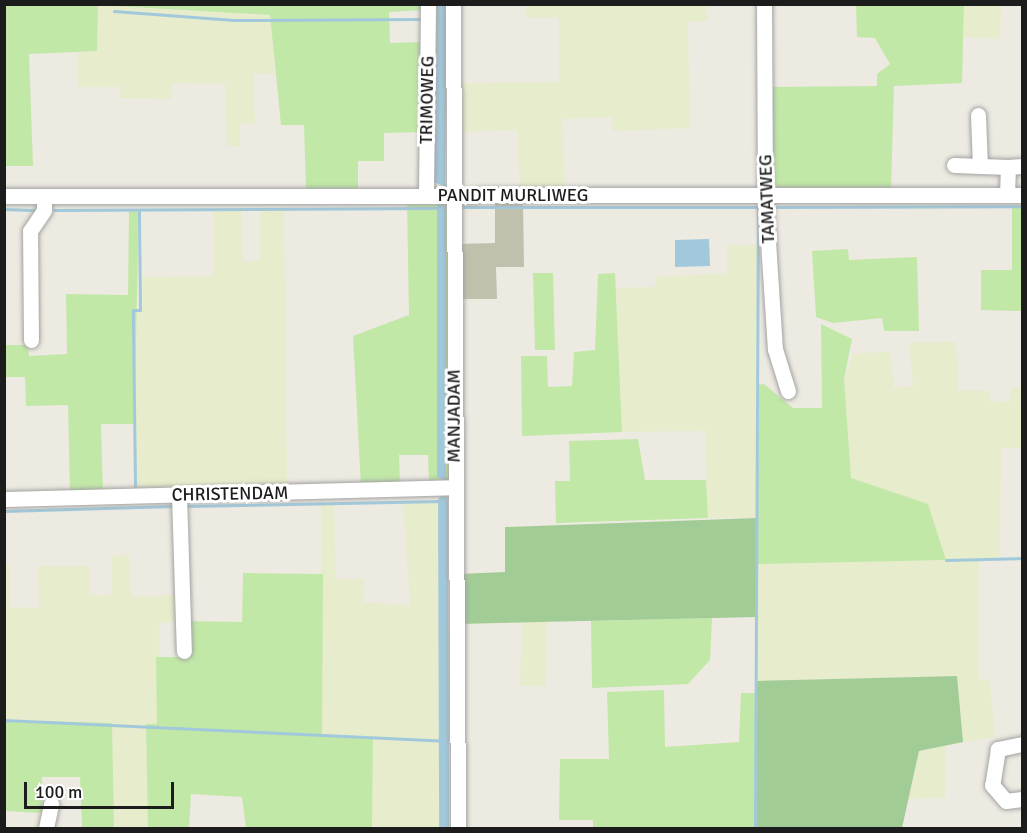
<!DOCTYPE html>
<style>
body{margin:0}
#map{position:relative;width:1027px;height:833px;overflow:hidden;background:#edeae1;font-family:Signika,sans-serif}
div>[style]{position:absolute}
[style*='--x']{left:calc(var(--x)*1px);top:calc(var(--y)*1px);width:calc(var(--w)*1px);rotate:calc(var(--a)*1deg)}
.construction>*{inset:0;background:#c0c1ad}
.farmland>*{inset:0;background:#e7eccc}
.grass>*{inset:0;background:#c1e8a7}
.forest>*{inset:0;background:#a2cc96}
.water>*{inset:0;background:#a2c9db}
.stream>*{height:3px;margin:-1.5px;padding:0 1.5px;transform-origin:1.5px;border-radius:1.5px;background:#a2c9db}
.canal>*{height:10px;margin:-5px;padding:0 5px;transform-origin:5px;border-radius:5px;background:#a2c9db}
.roads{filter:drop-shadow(0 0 2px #a3a3a3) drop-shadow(0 0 2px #a3a3a3)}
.minor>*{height:15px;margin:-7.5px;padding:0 7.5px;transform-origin:7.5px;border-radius:7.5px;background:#fff}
span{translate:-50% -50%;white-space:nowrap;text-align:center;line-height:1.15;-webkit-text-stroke:6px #fff;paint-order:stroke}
.street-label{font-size:18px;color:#1c1c1c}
.frame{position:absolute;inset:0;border:6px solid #1c1c1c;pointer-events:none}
.scale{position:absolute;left:24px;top:782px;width:150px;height:27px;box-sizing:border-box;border:3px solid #1c1c1c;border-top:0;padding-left:8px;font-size:18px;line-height:21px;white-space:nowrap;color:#1c1c1c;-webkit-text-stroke:4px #fff;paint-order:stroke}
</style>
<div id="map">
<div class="construction">
<div style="clip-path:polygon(495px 201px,523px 201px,524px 267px,496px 267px,497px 299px,460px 299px,459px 244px,495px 243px)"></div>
</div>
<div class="farmland">
<div style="clip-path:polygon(98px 5px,270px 15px,275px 74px,253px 73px,255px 123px,240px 124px,240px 146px,227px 146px,225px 84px,172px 83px,171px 99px,120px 98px,119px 87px,77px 87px,77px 52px,97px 51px)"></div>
<div style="clip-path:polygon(526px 5px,707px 5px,707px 21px,688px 22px,690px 128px,613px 131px,612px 117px,563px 119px,565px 191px,520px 190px,517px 130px,458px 132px,457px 83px,559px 82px,559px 17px,526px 18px)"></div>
<div style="clip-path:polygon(964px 5px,1001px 5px,1000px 39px,964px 37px)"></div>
<div style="clip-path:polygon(213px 209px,241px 209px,243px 261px,260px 261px,260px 209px,284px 209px,287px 490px,135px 494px,133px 310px,140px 310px,140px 277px,213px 276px)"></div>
<div style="clip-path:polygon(727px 245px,758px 245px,757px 518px,708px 518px,705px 431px,622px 432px,616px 288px,655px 287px,656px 277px,727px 273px)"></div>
<div style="clip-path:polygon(909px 342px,956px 342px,958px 390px,990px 391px,990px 401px,1010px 402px,1011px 388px,1022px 388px,1022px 448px,1001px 448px,1000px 558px,979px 559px,979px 679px,990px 680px,995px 737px,963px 742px,957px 676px,756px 681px,757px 564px,946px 560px,928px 504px,851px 478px,844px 379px,853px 354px,890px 351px,894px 388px,913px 386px)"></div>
<div style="clip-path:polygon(443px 501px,444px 828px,372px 828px,373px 737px,322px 734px,321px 504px,334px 503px,336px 579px,363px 579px,364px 602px,410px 605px,403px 502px)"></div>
<div style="clip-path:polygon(129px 555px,131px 597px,185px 594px,187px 621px,160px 623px,157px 725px,146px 724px,148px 828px,114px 828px,111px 723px,5px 720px,4px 566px,9px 565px,10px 607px,39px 608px,38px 566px,89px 566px,90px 596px,112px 595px,112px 556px)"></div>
<div style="clip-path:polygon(523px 622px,547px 622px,546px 686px,519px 686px)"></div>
<div style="clip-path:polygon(945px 746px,945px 798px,909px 799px,919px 751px)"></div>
</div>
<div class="grass">
<div style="clip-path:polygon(4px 5px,98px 5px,97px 51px,29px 54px,33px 166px,5px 166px)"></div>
<div style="clip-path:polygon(99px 5px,424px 5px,424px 10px,389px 12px,390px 43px,421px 42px,422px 132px,384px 133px,384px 161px,358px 161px,358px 190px,306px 190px,304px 125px,281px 125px,270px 15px)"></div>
<div style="clip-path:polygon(432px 5px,437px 5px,434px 182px,437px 187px,451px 183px,445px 191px,434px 190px,429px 178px)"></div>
<div style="clip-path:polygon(856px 5px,964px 5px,962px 83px,894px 86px,891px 190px,772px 188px,767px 87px,877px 86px,877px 74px,890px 64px,875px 38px,857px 37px)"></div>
<div style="clip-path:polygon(evenodd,407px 200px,444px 200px,450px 208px,452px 476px,448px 484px,429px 485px,428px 455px,399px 455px,400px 485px,361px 487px,353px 336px,409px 315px,407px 200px,437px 203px,445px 203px,446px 209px,446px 481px,437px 477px,437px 203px)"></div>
<div style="clip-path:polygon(1012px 206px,1022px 206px,1022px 311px,981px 310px,981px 270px,1012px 270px)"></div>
<div style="clip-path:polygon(129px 209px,139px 209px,134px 424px,101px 424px,103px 494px,70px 494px,68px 405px,26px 406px,25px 377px,5px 377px,4px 345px,28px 345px,29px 356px,67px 354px,66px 294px,128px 295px)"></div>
<div style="clip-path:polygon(848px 249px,849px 260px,917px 257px,919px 331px,884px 331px,882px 318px,833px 323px,816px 317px,812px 251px)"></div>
<div style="clip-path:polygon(533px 273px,553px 273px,555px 350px,535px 350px)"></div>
<div style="clip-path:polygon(615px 273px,622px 432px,522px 436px,521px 356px,547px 356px,548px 387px,572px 386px,574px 352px,595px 350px,598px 274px)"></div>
<div style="clip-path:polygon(821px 324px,852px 339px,844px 379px,851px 478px,928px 504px,946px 560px,757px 564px,757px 385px,764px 384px,793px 408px,822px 408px)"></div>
<div style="clip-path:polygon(638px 439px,645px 480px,706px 480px,708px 518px,556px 523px,555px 481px,570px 481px,569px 441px)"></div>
<div style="clip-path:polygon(243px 573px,323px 574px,322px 734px,373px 737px,372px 828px,246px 828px,242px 797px,191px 794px,189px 828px,148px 828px,146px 724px,157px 724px,156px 657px,188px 657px,187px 621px,242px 622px)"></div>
<div style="clip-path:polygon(712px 618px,710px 660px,688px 684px,592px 688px,591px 621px)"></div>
<div style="clip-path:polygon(664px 690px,665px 747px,739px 742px,741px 693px,756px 693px,755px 828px,593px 828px,593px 820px,559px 820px,560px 759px,609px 759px,607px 692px)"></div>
<div style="clip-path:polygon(4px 720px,112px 723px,114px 828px,82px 828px,80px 777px,42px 777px,42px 813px,5px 811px)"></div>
</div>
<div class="forest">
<div style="clip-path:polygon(757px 518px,756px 617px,460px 624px,459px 574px,505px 572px,505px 527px)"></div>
<div style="clip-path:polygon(957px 676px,963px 742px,919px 751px,902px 828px,755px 828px,756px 681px)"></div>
</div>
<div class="water">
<div style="clip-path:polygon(437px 5px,447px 5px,445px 187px,434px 182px)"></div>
<div style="clip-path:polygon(437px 203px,445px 203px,446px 209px,446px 481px,437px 477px)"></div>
<div style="clip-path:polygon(709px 239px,710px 266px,675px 267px,675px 240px)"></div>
</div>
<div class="stream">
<div style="--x:114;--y:11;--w:120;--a:4.3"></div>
<div style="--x:234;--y:20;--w:186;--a:-0.3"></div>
<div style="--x:463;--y:207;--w:295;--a:0"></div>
<div style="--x:758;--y:207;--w:621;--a:90.28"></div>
<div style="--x:774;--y:207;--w:248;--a:-0.2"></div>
<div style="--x:4;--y:209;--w:33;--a:2"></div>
<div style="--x:54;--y:210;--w:382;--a:-0.3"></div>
<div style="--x:135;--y:486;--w:176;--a:-90.7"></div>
<div style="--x:133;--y:310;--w:7;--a:0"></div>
<div style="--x:140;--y:310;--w:100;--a:-90.6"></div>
<div style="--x:185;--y:506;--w:258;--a:-1.1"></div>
<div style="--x:4;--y:511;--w:170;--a:-1.7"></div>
<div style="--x:946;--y:560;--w:76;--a:-1.5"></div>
<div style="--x:4;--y:720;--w:441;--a:2.7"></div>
</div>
<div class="canal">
<div style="--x:443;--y:501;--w:327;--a:89.8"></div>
</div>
<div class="roads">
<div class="minor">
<div style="--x:453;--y:4;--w:824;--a:89.65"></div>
<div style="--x:764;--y:4;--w:191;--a:89.7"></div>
<div style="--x:765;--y:195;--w:154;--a:86.3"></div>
<div style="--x:775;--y:349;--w:44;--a:72.8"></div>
<div style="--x:978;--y:115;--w:51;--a:87.8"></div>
<div style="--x:954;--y:165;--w:54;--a:2.1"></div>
<div style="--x:426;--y:195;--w:191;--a:-89.4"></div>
<div style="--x:1007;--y:195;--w:28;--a:-88"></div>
<div style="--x:1008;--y:167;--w:14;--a:-4"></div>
<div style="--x:4;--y:196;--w:1018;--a:-0.06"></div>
<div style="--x:31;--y:340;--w:109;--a:-90.5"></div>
<div style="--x:30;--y:231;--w:25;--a:-56"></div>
<div style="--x:44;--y:210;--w:14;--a:-90"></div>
<div style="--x:179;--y:495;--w:156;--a:88.2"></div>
<div style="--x:4;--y:499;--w:451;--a:-1.5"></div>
<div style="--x:1022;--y:744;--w:25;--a:168"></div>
<div style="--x:998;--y:749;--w:36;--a:99"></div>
<div style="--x:992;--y:785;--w:21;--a:49"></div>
<div style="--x:1006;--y:801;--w:16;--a:-7"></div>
<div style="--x:46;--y:828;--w:25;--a:-78"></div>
</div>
</div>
<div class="street-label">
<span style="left:427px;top:100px;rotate:-89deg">TRIMOWEG</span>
<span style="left:513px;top:195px">PANDIT MURLIWEG</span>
<span style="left:767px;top:199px;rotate:-92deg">TAMATWEG</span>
<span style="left:454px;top:416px;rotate:-90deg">MANJADAM</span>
<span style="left:230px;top:494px;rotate:-1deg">CHRISTENDAM</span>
</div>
<div class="frame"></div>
<div class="scale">100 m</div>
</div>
